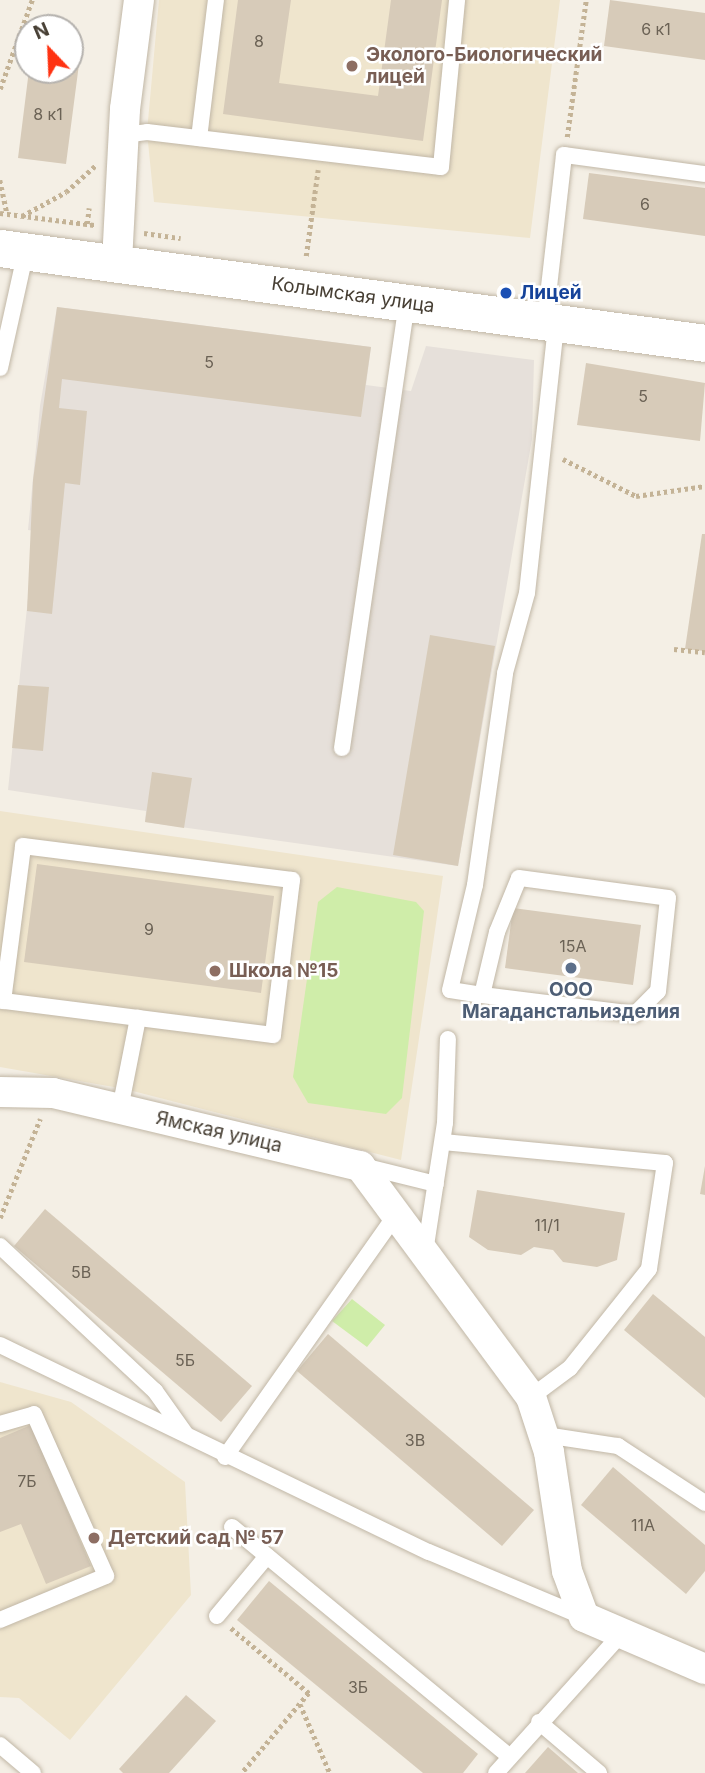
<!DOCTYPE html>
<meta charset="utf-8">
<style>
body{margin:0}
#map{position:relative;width:705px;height:1773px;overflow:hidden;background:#f4efe5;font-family:Inter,sans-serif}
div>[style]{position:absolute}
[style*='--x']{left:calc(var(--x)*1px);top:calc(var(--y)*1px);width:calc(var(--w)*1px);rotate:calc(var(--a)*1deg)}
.industrial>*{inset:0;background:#e6e0da}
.education>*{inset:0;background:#efe5cd}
.green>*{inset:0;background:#cfeda9}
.building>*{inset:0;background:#d7cbb9}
.path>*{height:4.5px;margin-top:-2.25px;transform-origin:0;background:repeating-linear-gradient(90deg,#c4b396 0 3.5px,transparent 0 7px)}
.roads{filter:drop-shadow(0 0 2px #c1b7a6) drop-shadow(0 0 2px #c1b7a6)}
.service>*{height:16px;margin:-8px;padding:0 8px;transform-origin:8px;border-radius:8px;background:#fff}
.minor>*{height:30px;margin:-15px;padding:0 15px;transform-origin:15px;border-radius:15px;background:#fff}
.tertiary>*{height:37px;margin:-18.5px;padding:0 18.5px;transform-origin:18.5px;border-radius:18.5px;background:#fff}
.dots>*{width:19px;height:19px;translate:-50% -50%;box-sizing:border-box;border:4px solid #fff;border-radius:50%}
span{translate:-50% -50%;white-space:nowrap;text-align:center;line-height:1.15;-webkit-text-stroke:5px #fff;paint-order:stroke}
.number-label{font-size:16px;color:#6b6255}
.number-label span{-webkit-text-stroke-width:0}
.education-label{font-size:19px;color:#785e54;font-weight:700}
.left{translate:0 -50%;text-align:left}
.transit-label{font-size:19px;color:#164399;font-weight:700}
.street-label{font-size:19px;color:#473f34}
.service-label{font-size:19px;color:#4e5e75;font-weight:700}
.north{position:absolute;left:14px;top:14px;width:70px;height:70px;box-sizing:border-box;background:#fff;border:2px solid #b5b2ae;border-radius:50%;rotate:337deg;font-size:19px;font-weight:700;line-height:28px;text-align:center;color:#473f34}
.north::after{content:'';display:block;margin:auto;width:24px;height:32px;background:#ff3211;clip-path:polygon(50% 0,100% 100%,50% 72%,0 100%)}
</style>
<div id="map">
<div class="industrial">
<div style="clip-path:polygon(57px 307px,371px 347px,366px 385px,411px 391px,426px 346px,534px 360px,532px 439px,458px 866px,145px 822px,146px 811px,8px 790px,35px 531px,28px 530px,40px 406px)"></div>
</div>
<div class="education">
<div style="clip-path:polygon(159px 0,560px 0,530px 238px,154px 202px,147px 132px)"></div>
<div style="clip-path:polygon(0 811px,443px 876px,401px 1160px,125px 1089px,0 1067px)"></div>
<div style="clip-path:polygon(0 1382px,71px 1402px,185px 1482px,191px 1595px,70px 1740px,19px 1698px,0 1697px)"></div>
</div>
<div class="green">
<div style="clip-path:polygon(337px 887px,416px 902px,424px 911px,402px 1098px,386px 1114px,308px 1103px,293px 1077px,318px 902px)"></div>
<div style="clip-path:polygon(352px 1299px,385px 1325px,367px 1347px,332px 1321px)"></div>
</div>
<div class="building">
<div style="clip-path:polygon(238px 0,291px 0,279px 83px,378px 96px,391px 0,442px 0,423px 141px,223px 114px)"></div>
<div style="clip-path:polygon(610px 0,705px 13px,705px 60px,604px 46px)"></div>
<div style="clip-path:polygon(70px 40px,82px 41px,66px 164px,18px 158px,29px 70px,70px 70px)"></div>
<div style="clip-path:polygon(589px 173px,705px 188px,705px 236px,583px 219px)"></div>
<div style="clip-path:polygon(57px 307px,371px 347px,361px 417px,62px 379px,59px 408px,87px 411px,80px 485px,65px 483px,52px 614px,27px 611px,33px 480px)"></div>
<div style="clip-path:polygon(586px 363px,705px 383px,700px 441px,577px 425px)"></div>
<div style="clip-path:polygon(702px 534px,705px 534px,705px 651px,685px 649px)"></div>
<div style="clip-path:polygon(430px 635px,495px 646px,458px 866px,393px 855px)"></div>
<div style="clip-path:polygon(18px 685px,49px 687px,43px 751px,12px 748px)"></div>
<div style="clip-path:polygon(152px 772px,192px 778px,184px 828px,145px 822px)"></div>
<div style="clip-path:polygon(37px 864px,274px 896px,261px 993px,24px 962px)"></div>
<div style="clip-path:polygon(513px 908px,641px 925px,633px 985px,505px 968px)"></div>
<div style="clip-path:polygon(705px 1166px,705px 1195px,700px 1194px)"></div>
<div style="clip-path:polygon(477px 1190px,625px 1213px,617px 1260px,597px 1267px,563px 1262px,553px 1250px,534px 1247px,521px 1255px,488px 1250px,469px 1237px)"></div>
<div style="clip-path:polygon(45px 1209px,252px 1386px,221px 1422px,14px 1246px)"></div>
<div style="clip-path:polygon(653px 1294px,705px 1337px,705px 1398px,624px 1330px)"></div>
<div style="clip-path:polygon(328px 1334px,534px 1510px,502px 1546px,297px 1371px)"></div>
<div style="clip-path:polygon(31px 1425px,91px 1566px,46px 1584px,21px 1524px,0 1532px,0 1438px)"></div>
<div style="clip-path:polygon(613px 1467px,705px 1545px,705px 1571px,686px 1594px,581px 1505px)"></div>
<div style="clip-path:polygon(269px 1581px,478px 1754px,463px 1773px,423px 1773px,237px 1620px)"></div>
<div style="clip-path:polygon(186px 1695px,216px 1721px,169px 1773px,123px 1773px,119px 1769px)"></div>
<div style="clip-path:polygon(548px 1747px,578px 1773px,525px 1773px)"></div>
</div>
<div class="path">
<div style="--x:0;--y:89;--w:95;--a:-70.2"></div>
<div style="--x:567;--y:137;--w:138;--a:-82.1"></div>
<div style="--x:0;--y:180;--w:35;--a:78"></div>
<div style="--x:0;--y:213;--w:95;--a:7.3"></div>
<div style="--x:22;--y:216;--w:50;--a:-28.6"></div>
<div style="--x:66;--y:192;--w:39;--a:-42"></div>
<div style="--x:87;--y:224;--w:16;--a:-83"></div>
<div style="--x:144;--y:233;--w:37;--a:8"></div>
<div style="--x:306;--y:256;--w:87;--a:-82.1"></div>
<div style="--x:563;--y:459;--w:82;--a:26.9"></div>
<div style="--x:636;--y:496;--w:70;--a:-8.2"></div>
<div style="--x:674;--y:649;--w:31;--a:6"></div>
<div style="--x:0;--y:1218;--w:107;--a:-68"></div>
<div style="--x:231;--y:1628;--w:102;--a:39.8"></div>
<div style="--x:309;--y:1693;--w:104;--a:129.9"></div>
<div style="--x:300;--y:1704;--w:75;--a:66.5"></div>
</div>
<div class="roads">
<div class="service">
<div style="--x:123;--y:135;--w:24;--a:-7"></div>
<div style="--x:147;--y:132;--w:296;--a:6.8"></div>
<div style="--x:441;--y:167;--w:168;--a:-84.5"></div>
<div style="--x:199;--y:138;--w:139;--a:-83"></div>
<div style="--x:545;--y:322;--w:168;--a:-83.5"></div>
<div style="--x:564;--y:155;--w:142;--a:7.7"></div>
<div style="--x:0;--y:368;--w:120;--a:-77.5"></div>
<div style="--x:342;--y:748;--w:451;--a:-81.7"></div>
<div style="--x:23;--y:846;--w:271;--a:7.2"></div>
<div style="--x:292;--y:880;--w:156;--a:97"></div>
<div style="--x:273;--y:1035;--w:272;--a:-172.8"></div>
<div style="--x:3;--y:1001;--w:156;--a:-82.6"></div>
<div style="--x:482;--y:995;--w:65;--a:-76.6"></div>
<div style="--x:497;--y:932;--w:58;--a:-67.8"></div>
<div style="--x:519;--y:878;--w:150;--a:7.6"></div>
<div style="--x:668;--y:898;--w:94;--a:96.1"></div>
<div style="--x:658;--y:991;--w:33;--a:135"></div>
<div style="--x:635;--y:1014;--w:154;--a:-172.9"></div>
<div style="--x:482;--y:995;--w:32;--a:-171"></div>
<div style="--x:450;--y:990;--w:108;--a:-76.6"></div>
<div style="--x:475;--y:885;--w:214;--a:-81.9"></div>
<div style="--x:505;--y:673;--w:83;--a:-74.6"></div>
<div style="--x:527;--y:593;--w:271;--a:-83.8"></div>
<div style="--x:120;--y:1109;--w:93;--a:-78.8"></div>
<div style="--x:443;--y:1142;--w:223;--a:5.4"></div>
<div style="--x:665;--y:1163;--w:107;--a:98.6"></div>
<div style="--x:649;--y:1269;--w:127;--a:128.6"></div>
<div style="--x:570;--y:1368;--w:49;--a:143.4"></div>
<div style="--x:363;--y:1166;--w:75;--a:13.9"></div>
<div style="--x:0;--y:1246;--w:212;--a:43.1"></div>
<div style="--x:155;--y:1391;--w:52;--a:54.5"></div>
<div style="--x:425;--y:1252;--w:131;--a:-81.2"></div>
<div style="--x:445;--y:1123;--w:84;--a:-88"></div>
<div style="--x:0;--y:1345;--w:476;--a:25.8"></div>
<div style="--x:429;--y:1552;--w:168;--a:22.8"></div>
<div style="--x:0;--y:1424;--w:35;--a:-16"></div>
<div style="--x:34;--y:1414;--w:177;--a:66"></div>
<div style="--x:106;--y:1576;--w:115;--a:157.5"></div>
<div style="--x:545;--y:1435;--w:74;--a:8.6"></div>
<div style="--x:618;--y:1446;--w:104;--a:33.2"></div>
<div style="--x:225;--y:1457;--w:296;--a:-54.8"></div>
<div style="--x:232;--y:1527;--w:358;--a:39.6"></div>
<div style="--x:217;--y:1616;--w:78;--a:-50.2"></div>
<div style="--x:539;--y:1722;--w:79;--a:40.4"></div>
<div style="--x:0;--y:1745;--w:43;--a:40.3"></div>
<div style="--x:496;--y:1773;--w:188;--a:-48"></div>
</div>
<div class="minor">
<div style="--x:117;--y:262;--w:153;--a:-87"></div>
<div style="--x:125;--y:109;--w:110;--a:-82.7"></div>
<div style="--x:0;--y:1092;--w:53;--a:1.1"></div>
<div style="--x:53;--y:1093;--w:316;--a:13.4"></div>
<div style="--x:360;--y:1166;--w:287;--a:53.5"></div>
<div style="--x:531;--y:1397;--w:58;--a:71.9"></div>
<div style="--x:549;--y:1452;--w:120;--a:81.4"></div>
<div style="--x:567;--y:1571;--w:49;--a:69.7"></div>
<div style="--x:584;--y:1617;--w:132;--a:23.3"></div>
</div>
<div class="tertiary">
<div style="--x:0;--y:248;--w:711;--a:7.67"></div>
</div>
</div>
<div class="dots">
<div style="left:352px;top:66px;background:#8d6e63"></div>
<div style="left:506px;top:293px;background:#1a4fb4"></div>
<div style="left:571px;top:968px;background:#5c6f8a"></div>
<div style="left:215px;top:971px;background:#8d6e63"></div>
<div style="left:94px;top:1538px;background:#8d6e63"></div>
</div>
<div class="number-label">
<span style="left:656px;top:29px">6 к1</span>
<span style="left:259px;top:41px">8</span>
<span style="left:48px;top:114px">8 к1</span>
<span style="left:645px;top:204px">6</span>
<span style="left:209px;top:362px">5</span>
<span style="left:643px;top:396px">5</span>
<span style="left:149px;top:929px">9</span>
<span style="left:573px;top:946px">15А</span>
<span style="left:547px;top:1225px">11/1</span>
<span style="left:81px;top:1272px">5В</span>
<span style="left:185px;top:1360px">5Б</span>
<span style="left:415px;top:1440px">3В</span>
<span style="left:27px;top:1481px">7Б</span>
<span style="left:643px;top:1525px">11А</span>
<span style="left:358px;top:1687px">3Б</span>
</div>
<div class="education-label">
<span class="left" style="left:366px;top:66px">Эколого-Биологический<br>лицей</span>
<span class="left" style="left:229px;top:971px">Школа №15</span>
<span class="left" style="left:108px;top:1538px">Детский сад № 57</span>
</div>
<div class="transit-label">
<span class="left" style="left:520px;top:293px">Лицей</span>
</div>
<div class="street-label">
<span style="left:353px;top:295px;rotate:8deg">Колымская улица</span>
<span style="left:219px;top:1132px;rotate:13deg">Ямская улица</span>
</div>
<div class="service-label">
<span style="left:571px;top:1001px">ООО<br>Магаданстальизделия</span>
</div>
<div class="north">N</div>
</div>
